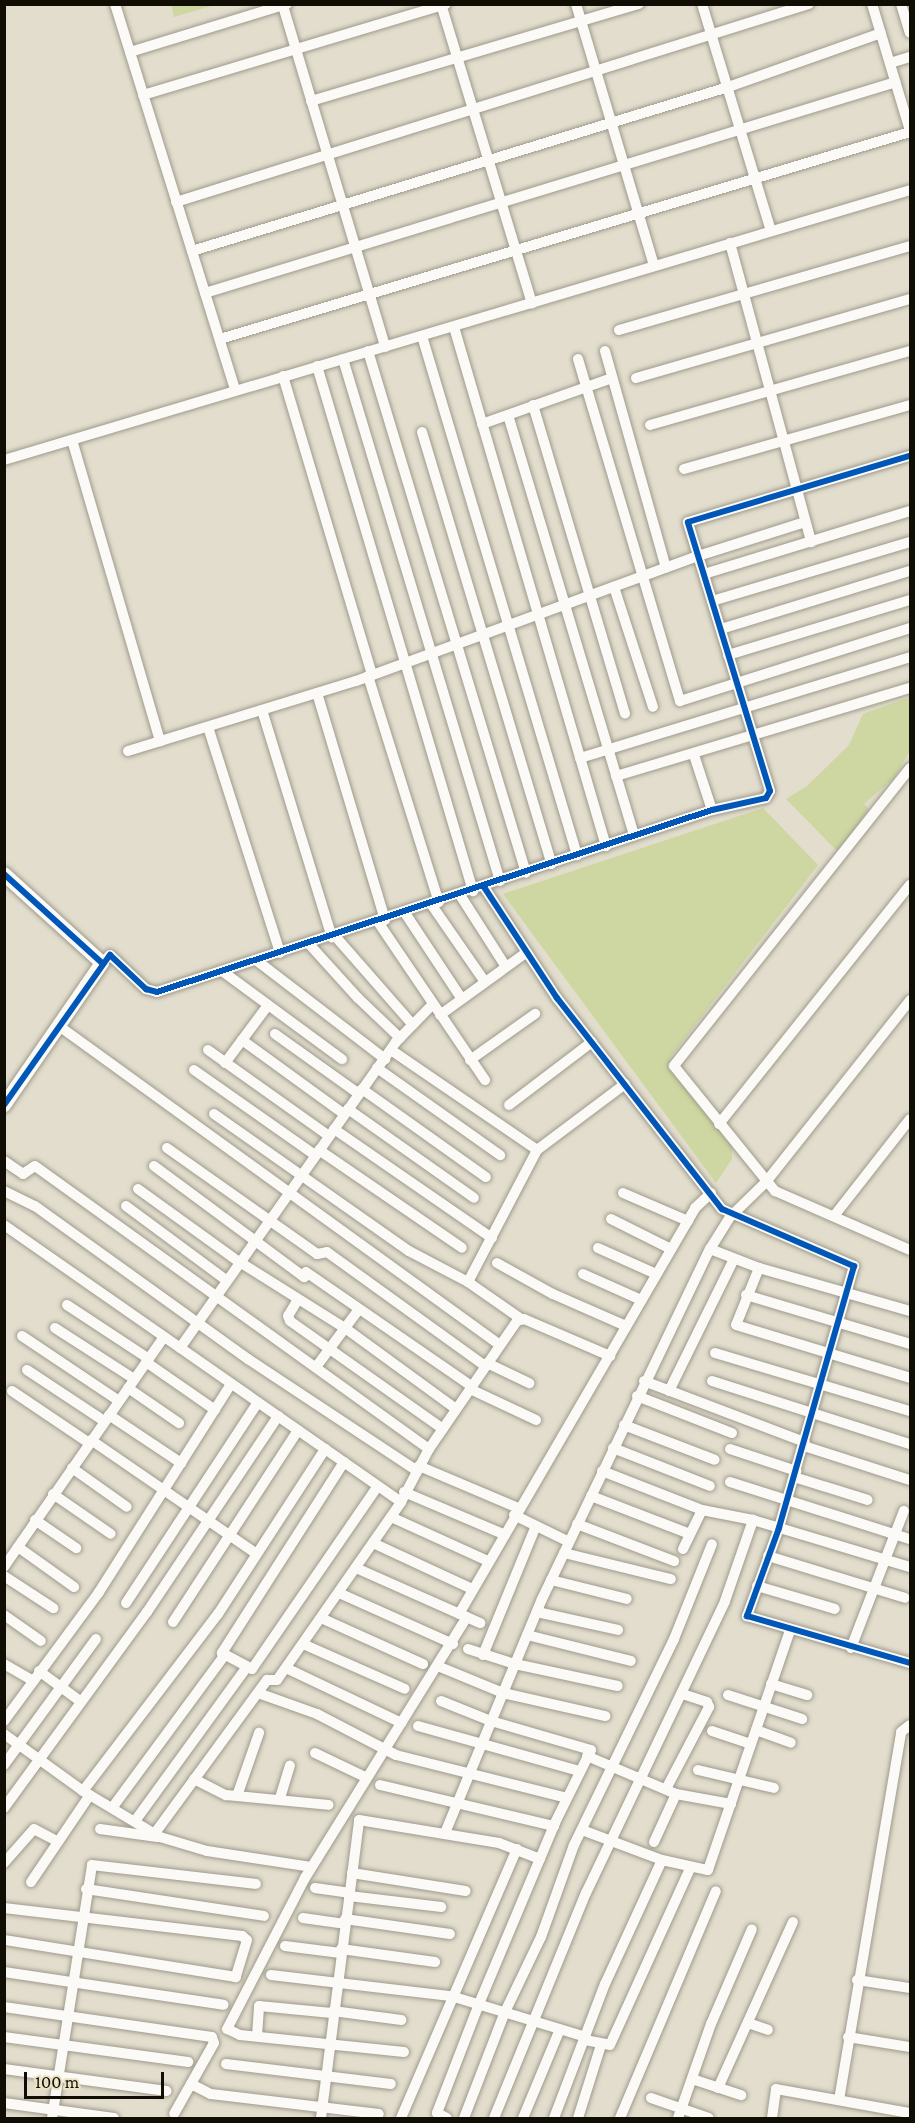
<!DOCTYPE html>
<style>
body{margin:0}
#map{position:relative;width:915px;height:2123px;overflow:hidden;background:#e2ddcc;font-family:"Crimson Pro",serif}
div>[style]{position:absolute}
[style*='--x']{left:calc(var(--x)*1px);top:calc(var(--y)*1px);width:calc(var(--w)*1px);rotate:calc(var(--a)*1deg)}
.green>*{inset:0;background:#ced7a1}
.roads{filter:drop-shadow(0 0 2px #9e9a8d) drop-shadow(0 0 2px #9e9a8d)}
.street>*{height:10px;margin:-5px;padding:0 5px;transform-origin:5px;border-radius:5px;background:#fbfaf7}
.secondary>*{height:14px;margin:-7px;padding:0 7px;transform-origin:7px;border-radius:7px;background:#fbfaf7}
.cycleway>*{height:6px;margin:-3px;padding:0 3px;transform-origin:3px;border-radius:3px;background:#0057b8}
span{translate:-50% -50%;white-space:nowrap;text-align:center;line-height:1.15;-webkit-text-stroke:4.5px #ebe3c3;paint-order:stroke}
.frame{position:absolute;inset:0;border:6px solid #100d04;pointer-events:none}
.scale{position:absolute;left:24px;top:2072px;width:140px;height:27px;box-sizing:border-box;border:3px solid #100d04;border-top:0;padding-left:8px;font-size:18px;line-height:21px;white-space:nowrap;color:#100d04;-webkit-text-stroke:4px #ebe3c3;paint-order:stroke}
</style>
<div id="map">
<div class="green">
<div style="clip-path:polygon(171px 4px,214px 4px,214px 5px,174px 17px)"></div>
<div style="clip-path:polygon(910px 697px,910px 751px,893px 779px,864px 804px,869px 809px,838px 852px,786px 799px,807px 786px,849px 745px,863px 714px)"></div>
<div style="clip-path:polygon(763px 808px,818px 865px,669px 1059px,732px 1147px,732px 1159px,716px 1183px,503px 894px)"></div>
</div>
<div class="roads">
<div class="street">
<div style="--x:115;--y:4;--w:404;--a:72.7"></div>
<div style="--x:441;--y:4;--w:313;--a:73.1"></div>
<div style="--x:576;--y:4;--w:273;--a:73.4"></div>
<div style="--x:702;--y:4;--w:237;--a:73.1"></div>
<div style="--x:872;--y:4;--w:133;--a:73.3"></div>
<div style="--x:901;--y:4;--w:30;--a:73"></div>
<div style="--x:283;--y:6;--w:356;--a:73.3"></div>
<div style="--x:130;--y:52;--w:164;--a:-17"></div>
<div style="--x:890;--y:63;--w:21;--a:-17"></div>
<div style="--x:143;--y:95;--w:316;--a:-16.7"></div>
<div style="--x:311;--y:101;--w:342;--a:-16.5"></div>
<div style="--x:176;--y:202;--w:663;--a:-17.37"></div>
<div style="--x:730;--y:243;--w:310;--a:74.8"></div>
<div style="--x:192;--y:251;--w:561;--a:-17.01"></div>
<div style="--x:728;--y:87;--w:162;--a:-19.4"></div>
<div style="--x:205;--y:293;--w:722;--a:-16.98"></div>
<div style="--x:454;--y:327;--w:541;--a:73.68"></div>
<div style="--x:619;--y:330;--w:303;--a:-16.1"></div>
<div style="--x:422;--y:336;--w:542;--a:73.37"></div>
<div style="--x:220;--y:339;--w:720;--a:-16.7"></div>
<div style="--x:368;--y:351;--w:545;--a:73.16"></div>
<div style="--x:605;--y:351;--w:225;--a:74.3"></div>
<div style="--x:343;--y:359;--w:545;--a:73.26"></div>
<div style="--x:578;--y:359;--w:357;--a:73.4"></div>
<div style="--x:680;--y:701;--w:241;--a:-17.6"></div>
<div style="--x:317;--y:366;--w:548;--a:73.45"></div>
<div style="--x:283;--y:376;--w:312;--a:73.4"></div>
<div style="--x:636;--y:378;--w:285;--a:-16.1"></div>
<div style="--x:533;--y:405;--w:322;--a:73.4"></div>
<div style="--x:508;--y:415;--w:439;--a:73.3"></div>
<div style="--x:482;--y:424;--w:138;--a:-19.5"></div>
<div style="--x:650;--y:425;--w:270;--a:-15.9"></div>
<div style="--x:422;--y:432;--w:451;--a:73.3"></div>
<div style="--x:72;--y:440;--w:314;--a:73.7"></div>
<div style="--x:4;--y:460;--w:945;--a:-16.59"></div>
<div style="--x:684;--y:469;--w:235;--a:-15.8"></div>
<div style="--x:704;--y:574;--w:215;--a:-17"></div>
<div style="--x:614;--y:587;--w:126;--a:72"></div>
<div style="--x:712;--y:601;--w:207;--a:-16.6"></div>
<div style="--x:721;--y:629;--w:198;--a:-17.1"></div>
<div style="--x:728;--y:655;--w:190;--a:-16.8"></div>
<div style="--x:368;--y:676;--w:237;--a:72.6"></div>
<div style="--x:317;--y:693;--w:237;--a:73.3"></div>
<div style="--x:262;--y:710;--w:238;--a:72.9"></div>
<div style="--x:208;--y:727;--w:237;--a:72.3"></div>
<div style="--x:128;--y:751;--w:239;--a:-17.1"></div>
<div style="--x:356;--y:681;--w:364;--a:-20.1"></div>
<div style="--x:698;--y:556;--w:112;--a:-17.6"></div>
<div style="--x:694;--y:755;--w:58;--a:71.9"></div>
<div style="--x:580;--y:758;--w:345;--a:-17"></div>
<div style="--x:910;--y:768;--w:380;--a:128.4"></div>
<div style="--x:674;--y:1066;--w:161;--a:51.1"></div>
<div style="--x:775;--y:1191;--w:147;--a:23.6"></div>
<div style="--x:616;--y:776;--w:307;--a:-16.7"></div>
<div style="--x:484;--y:887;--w:133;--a:56.7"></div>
<div style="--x:557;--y:998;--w:268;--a:52"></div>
<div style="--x:722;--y:1209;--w:144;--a:23.4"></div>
<div style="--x:854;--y:1266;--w:273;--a:106"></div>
<div style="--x:779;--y:1528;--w:94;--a:110"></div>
<div style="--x:747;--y:1616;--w:170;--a:16.1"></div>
<div style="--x:460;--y:895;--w:85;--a:57.4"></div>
<div style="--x:431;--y:904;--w:95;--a:55.3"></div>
<div style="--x:405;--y:913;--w:103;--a:56.5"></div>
<div style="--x:378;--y:922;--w:191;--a:55.9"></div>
<div style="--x:335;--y:936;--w:118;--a:48.8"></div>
<div style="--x:309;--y:944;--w:73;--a:47.8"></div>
<div style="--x:358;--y:998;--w:58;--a:43.6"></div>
<div style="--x:256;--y:960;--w:163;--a:37.5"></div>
<div style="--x:102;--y:963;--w:11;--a:-45"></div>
<div style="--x:110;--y:955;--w:50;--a:43.4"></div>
<div style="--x:146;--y:989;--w:11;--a:15"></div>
<div style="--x:157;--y:992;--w:584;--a:-18.16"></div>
<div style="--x:712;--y:810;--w:55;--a:-12.5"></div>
<div style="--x:766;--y:798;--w:8;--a:-60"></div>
<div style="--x:770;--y:791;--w:281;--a:-107"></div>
<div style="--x:688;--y:522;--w:232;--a:-16.6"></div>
<div style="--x:222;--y:971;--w:149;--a:36.3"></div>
<div style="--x:440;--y:1015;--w:107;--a:-35.9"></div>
<div style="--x:59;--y:1026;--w:544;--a:35.88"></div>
<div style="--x:275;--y:1034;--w:103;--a:35.5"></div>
<div style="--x:242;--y:1040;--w:126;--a:36"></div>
<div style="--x:208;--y:1050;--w:148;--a:35.4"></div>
<div style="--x:391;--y:1050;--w:177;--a:34.4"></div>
<div style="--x:470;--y:1060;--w:80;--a:-35.3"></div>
<div style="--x:225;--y:1063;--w:72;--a:-53.4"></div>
<div style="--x:377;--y:1068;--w:151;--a:35.3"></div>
<div style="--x:194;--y:1070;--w:148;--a:35.1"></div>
<div style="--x:362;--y:1089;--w:152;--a:35.4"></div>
<div style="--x:509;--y:1105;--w:104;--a:-37.2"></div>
<div style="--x:348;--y:1109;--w:154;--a:35.2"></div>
<div style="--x:214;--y:1114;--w:238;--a:35.1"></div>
<div style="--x:409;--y:1251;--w:67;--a:27.7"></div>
<div style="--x:468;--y:1282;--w:65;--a:34.9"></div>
<div style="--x:719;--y:1124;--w:306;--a:-51.4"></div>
<div style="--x:334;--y:1129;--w:192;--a:34.6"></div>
<div style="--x:167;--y:1148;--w:184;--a:35.2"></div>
<div style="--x:317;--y:1254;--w:10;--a:-11"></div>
<div style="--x:327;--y:1252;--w:195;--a:35.8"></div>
<div style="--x:319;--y:1150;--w:173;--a:34.4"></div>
<div style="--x:4;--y:1161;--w:23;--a:34"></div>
<div style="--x:23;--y:1174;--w:14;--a:-34"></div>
<div style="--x:35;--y:1166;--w:485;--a:35.7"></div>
<div style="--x:154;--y:1166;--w:187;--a:36.5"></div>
<div style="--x:304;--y:1277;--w:5;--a:-68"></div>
<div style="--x:306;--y:1272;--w:201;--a:34.6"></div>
<div style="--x:138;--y:1189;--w:123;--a:35.8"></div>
<div style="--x:238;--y:1261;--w:126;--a:32.1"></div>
<div style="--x:345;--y:1328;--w:137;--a:36.1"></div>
<div style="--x:4;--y:1191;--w:34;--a:26"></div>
<div style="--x:35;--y:1206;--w:262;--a:35.7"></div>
<div style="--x:248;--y:1359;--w:203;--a:33.5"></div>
<div style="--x:623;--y:1193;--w:71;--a:23.3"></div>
<div style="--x:126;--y:1206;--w:124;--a:36.5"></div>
<div style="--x:834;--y:1216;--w:123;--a:-51.9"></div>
<div style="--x:611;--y:1219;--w:67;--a:26.6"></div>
<div style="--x:4;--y:1225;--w:484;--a:34.9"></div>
<div style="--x:598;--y:1248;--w:64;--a:24.1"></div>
<div style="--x:710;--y:1249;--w:53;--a:21.2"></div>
<div style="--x:759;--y:1268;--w:157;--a:15.9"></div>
<div style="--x:497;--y:1263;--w:64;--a:29"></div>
<div style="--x:553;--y:1294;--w:80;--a:23.7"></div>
<div style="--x:759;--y:1268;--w:61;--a:112"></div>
<div style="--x:736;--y:1325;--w:182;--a:16.9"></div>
<div style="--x:583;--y:1274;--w:64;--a:24.1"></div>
<div style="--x:468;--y:1282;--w:149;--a:-62.4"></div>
<div style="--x:537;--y:1150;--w:110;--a:-36.9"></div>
<div style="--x:746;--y:1295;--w:171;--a:16.6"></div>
<div style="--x:297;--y:1301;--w:17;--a:121"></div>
<div style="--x:288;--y:1316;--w:5;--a:68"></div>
<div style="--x:290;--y:1321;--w:187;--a:35.2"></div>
<div style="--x:67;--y:1305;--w:98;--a:33.4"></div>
<div style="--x:55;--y:1328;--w:94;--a:32.8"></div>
<div style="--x:22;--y:1336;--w:117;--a:33.8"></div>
<div style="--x:180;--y:1348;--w:375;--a:-54.8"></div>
<div style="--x:396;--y:1042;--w:52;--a:-45.8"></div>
<div style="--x:715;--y:1353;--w:203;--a:16.6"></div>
<div style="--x:146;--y:1362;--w:84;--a:34.8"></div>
<div style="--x:487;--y:1363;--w:47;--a:25.5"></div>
<div style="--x:316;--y:1367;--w:72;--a:-53.4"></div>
<div style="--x:27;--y:1370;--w:92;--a:33.5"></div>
<div style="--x:644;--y:1381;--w:172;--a:20.8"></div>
<div style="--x:712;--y:1381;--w:208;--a:17.7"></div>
<div style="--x:128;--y:1388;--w:62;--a:34.5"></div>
<div style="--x:470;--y:1389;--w:73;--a:25.2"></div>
<div style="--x:12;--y:1391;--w:93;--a:34"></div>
<div style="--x:669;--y:1391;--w:147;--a:-63.8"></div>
<div style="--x:637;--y:1396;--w:102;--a:21.3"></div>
<div style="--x:109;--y:1415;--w:87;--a:33.7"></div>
<div style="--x:624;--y:1425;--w:97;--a:21"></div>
<div style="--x:91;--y:1440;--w:201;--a:34.5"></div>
<div style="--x:804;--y:1446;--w:111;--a:17.8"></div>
<div style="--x:613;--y:1448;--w:104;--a:21.4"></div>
<div style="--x:730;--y:1449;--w:70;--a:18.4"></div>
<div style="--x:344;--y:1462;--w:227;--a:122.6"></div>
<div style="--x:222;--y:1653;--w:34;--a:28"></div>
<div style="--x:252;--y:1669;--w:222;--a:-55.5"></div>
<div style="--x:419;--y:1466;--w:108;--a:23"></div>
<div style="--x:72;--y:1468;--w:67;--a:35.3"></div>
<div style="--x:602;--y:1471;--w:107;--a:21.3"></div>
<div style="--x:702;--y:1510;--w:52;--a:11.1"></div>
<div style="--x:753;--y:1520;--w:164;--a:16.7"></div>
<div style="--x:794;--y:1477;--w:77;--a:17.3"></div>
<div style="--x:730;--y:1482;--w:189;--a:17.6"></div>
<div style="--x:404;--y:1492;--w:108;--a:23"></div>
<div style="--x:53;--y:1494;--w:70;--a:34.6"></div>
<div style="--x:591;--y:1496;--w:106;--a:21"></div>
<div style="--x:514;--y:1515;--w:61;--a:26.1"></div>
<div style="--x:391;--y:1517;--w:107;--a:24.4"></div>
<div style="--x:35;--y:1520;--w:50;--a:34.3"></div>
<div style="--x:577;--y:1524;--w:104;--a:20.9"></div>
<div style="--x:373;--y:1543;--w:109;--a:24.9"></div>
<div style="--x:18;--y:1547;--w:69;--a:35.5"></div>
<div style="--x:683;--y:1549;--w:43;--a:-64"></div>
<div style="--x:564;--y:1553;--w:110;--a:13.7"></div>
<div style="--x:768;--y:1556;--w:143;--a:17"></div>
<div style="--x:4;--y:1567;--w:280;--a:-55.2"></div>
<div style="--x:356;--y:1568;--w:136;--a:23.9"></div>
<div style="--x:4;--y:1576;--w:59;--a:33.1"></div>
<div style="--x:551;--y:1580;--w:78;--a:14"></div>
<div style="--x:757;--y:1586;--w:81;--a:16.4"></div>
<div style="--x:339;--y:1593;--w:125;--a:24.1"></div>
<div style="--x:126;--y:1603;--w:240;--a:-56.7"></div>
<div style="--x:537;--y:1612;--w:83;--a:12.5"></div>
<div style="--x:459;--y:1614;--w:470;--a:-59.8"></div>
<div style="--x:695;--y:1208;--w:22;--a:-43"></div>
<div style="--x:4;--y:1615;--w:45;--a:35.1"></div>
<div style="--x:321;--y:1618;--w:112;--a:24.3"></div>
<div style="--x:173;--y:1622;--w:229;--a:-56.9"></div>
<div style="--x:527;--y:1635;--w:107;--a:14"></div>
<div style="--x:303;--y:1644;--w:111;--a:23.8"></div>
<div style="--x:851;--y:1648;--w:147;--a:-68.9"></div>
<div style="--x:468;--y:1649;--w:49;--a:17.7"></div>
<div style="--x:515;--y:1664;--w:105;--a:12.1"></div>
<div style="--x:483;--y:1655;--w:139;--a:-67.7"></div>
<div style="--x:4;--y:1664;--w:34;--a:30"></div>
<div style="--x:440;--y:1667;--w:68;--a:22.4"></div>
<div style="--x:503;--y:1693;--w:105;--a:12.7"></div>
<div style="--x:286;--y:1668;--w:128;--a:25.4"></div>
<div style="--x:39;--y:1671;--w:51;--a:36.2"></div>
<div style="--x:771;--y:1684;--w:38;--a:17"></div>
<div style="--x:258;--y:1693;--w:63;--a:19.6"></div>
<div style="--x:317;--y:1714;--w:89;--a:27.4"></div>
<div style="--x:396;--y:1755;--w:176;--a:14.1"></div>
<div style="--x:728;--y:1695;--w:78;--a:18"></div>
<div style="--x:441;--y:1701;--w:54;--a:21.8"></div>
<div style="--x:491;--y:1721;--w:104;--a:16.2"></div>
<div style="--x:591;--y:1750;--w:81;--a:116.3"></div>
<div style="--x:555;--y:1823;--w:196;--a:112.8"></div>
<div style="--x:479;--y:2004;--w:117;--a:111.1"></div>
<div style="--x:437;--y:2113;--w:11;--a:27"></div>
<div style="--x:4;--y:1721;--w:160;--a:-53.6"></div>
<div style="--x:99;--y:1592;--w:246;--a:-57.6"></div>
<div style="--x:418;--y:1726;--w:167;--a:15.6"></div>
<div style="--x:756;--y:1730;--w:37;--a:20"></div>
<div style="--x:712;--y:1731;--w:41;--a:18.4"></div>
<div style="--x:4;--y:1734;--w:97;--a:35.8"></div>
<div style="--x:83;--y:1791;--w:90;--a:30.9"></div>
<div style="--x:160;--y:1837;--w:49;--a:16.6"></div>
<div style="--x:207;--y:1851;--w:105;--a:8.7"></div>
<div style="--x:315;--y:1753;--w:55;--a:25.6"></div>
<div style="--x:587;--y:1756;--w:97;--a:23.1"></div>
<div style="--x:676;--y:1794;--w:56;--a:10.3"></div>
<div style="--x:4;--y:1765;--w:156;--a:-53.9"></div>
<div style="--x:698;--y:1770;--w:78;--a:13.3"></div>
<div style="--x:194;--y:1779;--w:36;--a:27"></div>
<div style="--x:226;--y:1795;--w:103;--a:5.5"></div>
<div style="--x:380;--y:1785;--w:179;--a:13.3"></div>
<div style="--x:666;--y:1789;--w:93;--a:-62.3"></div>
<div style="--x:709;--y:1707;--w:5;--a:-112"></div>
<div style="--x:707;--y:1702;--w:25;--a:-162"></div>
<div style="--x:83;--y:1791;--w:223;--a:-52.7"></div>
<div style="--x:218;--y:1614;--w:197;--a:-57"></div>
<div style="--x:238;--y:1793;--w:64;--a:-70.7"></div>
<div style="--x:280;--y:1798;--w:34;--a:-73"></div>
<div style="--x:4;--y:1808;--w:243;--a:-53.9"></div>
<div style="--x:147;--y:1612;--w:236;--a:-56.2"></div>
<div style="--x:112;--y:1808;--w:190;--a:-53.6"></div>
<div style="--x:135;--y:1821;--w:190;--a:-54"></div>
<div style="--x:100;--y:1829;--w:58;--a:8"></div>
<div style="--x:582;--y:1830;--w:85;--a:20.6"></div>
<div style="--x:662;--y:1860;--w:47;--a:12.3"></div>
<div style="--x:708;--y:1870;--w:254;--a:-71.1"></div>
<div style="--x:155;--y:1833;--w:190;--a:-53.8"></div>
<div style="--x:267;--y:1680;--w:10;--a:0"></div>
<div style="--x:277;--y:1680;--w:217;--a:-55.1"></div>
<div style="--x:401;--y:1502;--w:60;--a:-62.2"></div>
<div style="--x:429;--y:1449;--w:155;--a:-55.5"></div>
<div style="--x:517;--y:1321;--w:7;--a:-16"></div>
<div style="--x:524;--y:1319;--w:94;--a:23.3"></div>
<div style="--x:445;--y:1833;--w:253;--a:-67.5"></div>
<div style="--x:542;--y:1599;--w:388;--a:-64.4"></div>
<div style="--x:710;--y:1249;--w:39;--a:-58"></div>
<div style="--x:731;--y:1216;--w:49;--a:-44.2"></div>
<div style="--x:766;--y:1182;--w:232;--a:-51.6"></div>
<div style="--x:654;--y:1842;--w:53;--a:-65.4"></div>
<div style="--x:4;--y:1863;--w:45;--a:-48.6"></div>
<div style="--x:34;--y:1829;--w:27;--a:28"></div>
<div style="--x:352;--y:1873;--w:115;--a:9"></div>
<div style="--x:31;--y:1882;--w:105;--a:-55.9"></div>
<div style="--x:315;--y:1888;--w:34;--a:8"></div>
<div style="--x:86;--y:1889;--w:180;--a:8.6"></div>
<div style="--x:349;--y:1896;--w:93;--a:6.8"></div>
<div style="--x:4;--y:1908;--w:240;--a:6.7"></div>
<div style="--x:242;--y:1936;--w:6;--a:39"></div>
<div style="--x:247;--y:1940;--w:39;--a:107"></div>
<div style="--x:236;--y:1977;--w:235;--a:-170.9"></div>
<div style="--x:303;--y:1918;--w:42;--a:8.1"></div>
<div style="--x:345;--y:1919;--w:106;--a:8.1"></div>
<div style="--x:285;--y:1946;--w:56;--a:7.1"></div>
<div style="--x:341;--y:1949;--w:95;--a:7.9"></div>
<div style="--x:4;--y:1972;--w:222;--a:8.5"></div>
<div style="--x:271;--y:1975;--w:181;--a:6.7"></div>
<div style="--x:451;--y:1996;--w:141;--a:16.9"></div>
<div style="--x:857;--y:1980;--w:54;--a:8.6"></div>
<div style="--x:4;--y:2007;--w:210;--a:8.2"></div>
<div style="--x:212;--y:2037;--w:6;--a:72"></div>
<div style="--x:214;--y:2043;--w:81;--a:119.4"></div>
<div style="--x:333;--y:2011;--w:69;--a:7.5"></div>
<div style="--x:748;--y:2023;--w:21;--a:19"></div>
<div style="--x:257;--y:2036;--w:30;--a:-86"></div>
<div style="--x:259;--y:2006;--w:73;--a:5.5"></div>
<div style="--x:4;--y:2037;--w:186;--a:7.7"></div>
<div style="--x:848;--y:2037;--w:63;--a:9.2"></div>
<div style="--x:585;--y:2040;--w:25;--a:11"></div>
<div style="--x:610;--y:2045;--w:193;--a:-65.6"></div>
<div style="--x:404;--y:2052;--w:165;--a:-174.1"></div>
<div style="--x:240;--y:2035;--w:14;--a:-155"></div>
<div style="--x:227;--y:2029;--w:170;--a:-62.7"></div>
<div style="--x:305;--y:1878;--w:307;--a:-58.2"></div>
<div style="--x:226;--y:2064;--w:166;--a:6.9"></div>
<div style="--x:4;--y:2069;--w:164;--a:7.7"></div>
<div style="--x:692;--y:2079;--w:52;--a:18.1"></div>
<div style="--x:191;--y:2084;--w:22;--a:27"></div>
<div style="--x:211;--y:2094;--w:169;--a:6.8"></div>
<div style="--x:718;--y:2088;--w:182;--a:-65.7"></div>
<div style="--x:651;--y:2098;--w:61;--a:19"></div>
<div style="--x:839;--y:2100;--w:373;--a:-80.4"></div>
<div style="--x:901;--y:1732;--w:11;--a:-38"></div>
<div style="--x:4;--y:2103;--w:111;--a:7.8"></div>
<div style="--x:52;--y:2118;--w:256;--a:-81"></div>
<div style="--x:92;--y:1865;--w:165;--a:6.6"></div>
<div style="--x:321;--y:2118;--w:300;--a:-82.7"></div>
<div style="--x:359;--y:1820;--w:142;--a:9.3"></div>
<div style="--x:499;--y:1843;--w:44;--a:21.3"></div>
<div style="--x:401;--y:2118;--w:293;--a:-66.7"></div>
<div style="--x:464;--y:2118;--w:114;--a:-68.9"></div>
<div style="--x:505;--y:2012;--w:83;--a:-64.4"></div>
<div style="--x:541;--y:1937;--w:98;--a:-70.3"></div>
<div style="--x:574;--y:1845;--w:229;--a:-64.1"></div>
<div style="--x:674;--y:1639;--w:102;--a:-68.2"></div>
<div style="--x:494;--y:2118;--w:243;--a:-67.8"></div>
<div style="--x:586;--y:1893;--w:323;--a:-64.5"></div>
<div style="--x:725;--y:1601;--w:86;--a:-70.9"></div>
<div style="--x:523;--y:2118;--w:96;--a:-67.4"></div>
<div style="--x:554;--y:2118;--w:143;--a:-69.2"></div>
<div style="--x:605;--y:1984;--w:136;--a:-65.3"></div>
<div style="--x:578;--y:2118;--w:77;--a:-72.5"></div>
<div style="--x:620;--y:2118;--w:246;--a:-67.1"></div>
<div style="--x:678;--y:2118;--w:100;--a:-70.7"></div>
<div style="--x:711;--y:2024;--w:103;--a:-66.7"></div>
<div style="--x:772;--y:2118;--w:29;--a:-82"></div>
<div style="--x:776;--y:2089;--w:136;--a:10.2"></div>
</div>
<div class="secondary">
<div style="--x:4;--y:874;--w:132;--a:42.2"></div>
<div style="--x:102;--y:963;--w:173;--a:124.6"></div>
</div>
</div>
<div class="cycleway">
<div style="--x:4;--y:874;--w:132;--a:42.2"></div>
<div style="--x:484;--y:887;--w:133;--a:56.7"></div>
<div style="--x:557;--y:998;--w:268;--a:52"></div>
<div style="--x:722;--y:1209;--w:144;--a:23.4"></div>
<div style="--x:854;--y:1266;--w:273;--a:106"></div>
<div style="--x:779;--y:1528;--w:94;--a:110"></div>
<div style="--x:747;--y:1616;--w:170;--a:16.1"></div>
<div style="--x:4;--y:1105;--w:184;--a:-54.8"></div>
<div style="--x:110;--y:955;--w:50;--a:43.4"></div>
<div style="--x:146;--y:989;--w:11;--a:15"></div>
<div style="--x:157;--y:992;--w:584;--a:-18.16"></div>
<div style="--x:712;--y:810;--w:55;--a:-12.5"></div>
<div style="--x:766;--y:798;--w:8;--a:-60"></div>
<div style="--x:770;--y:791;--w:281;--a:-107"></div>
<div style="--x:688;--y:522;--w:232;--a:-16.6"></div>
</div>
<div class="frame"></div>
<div class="scale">100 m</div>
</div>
